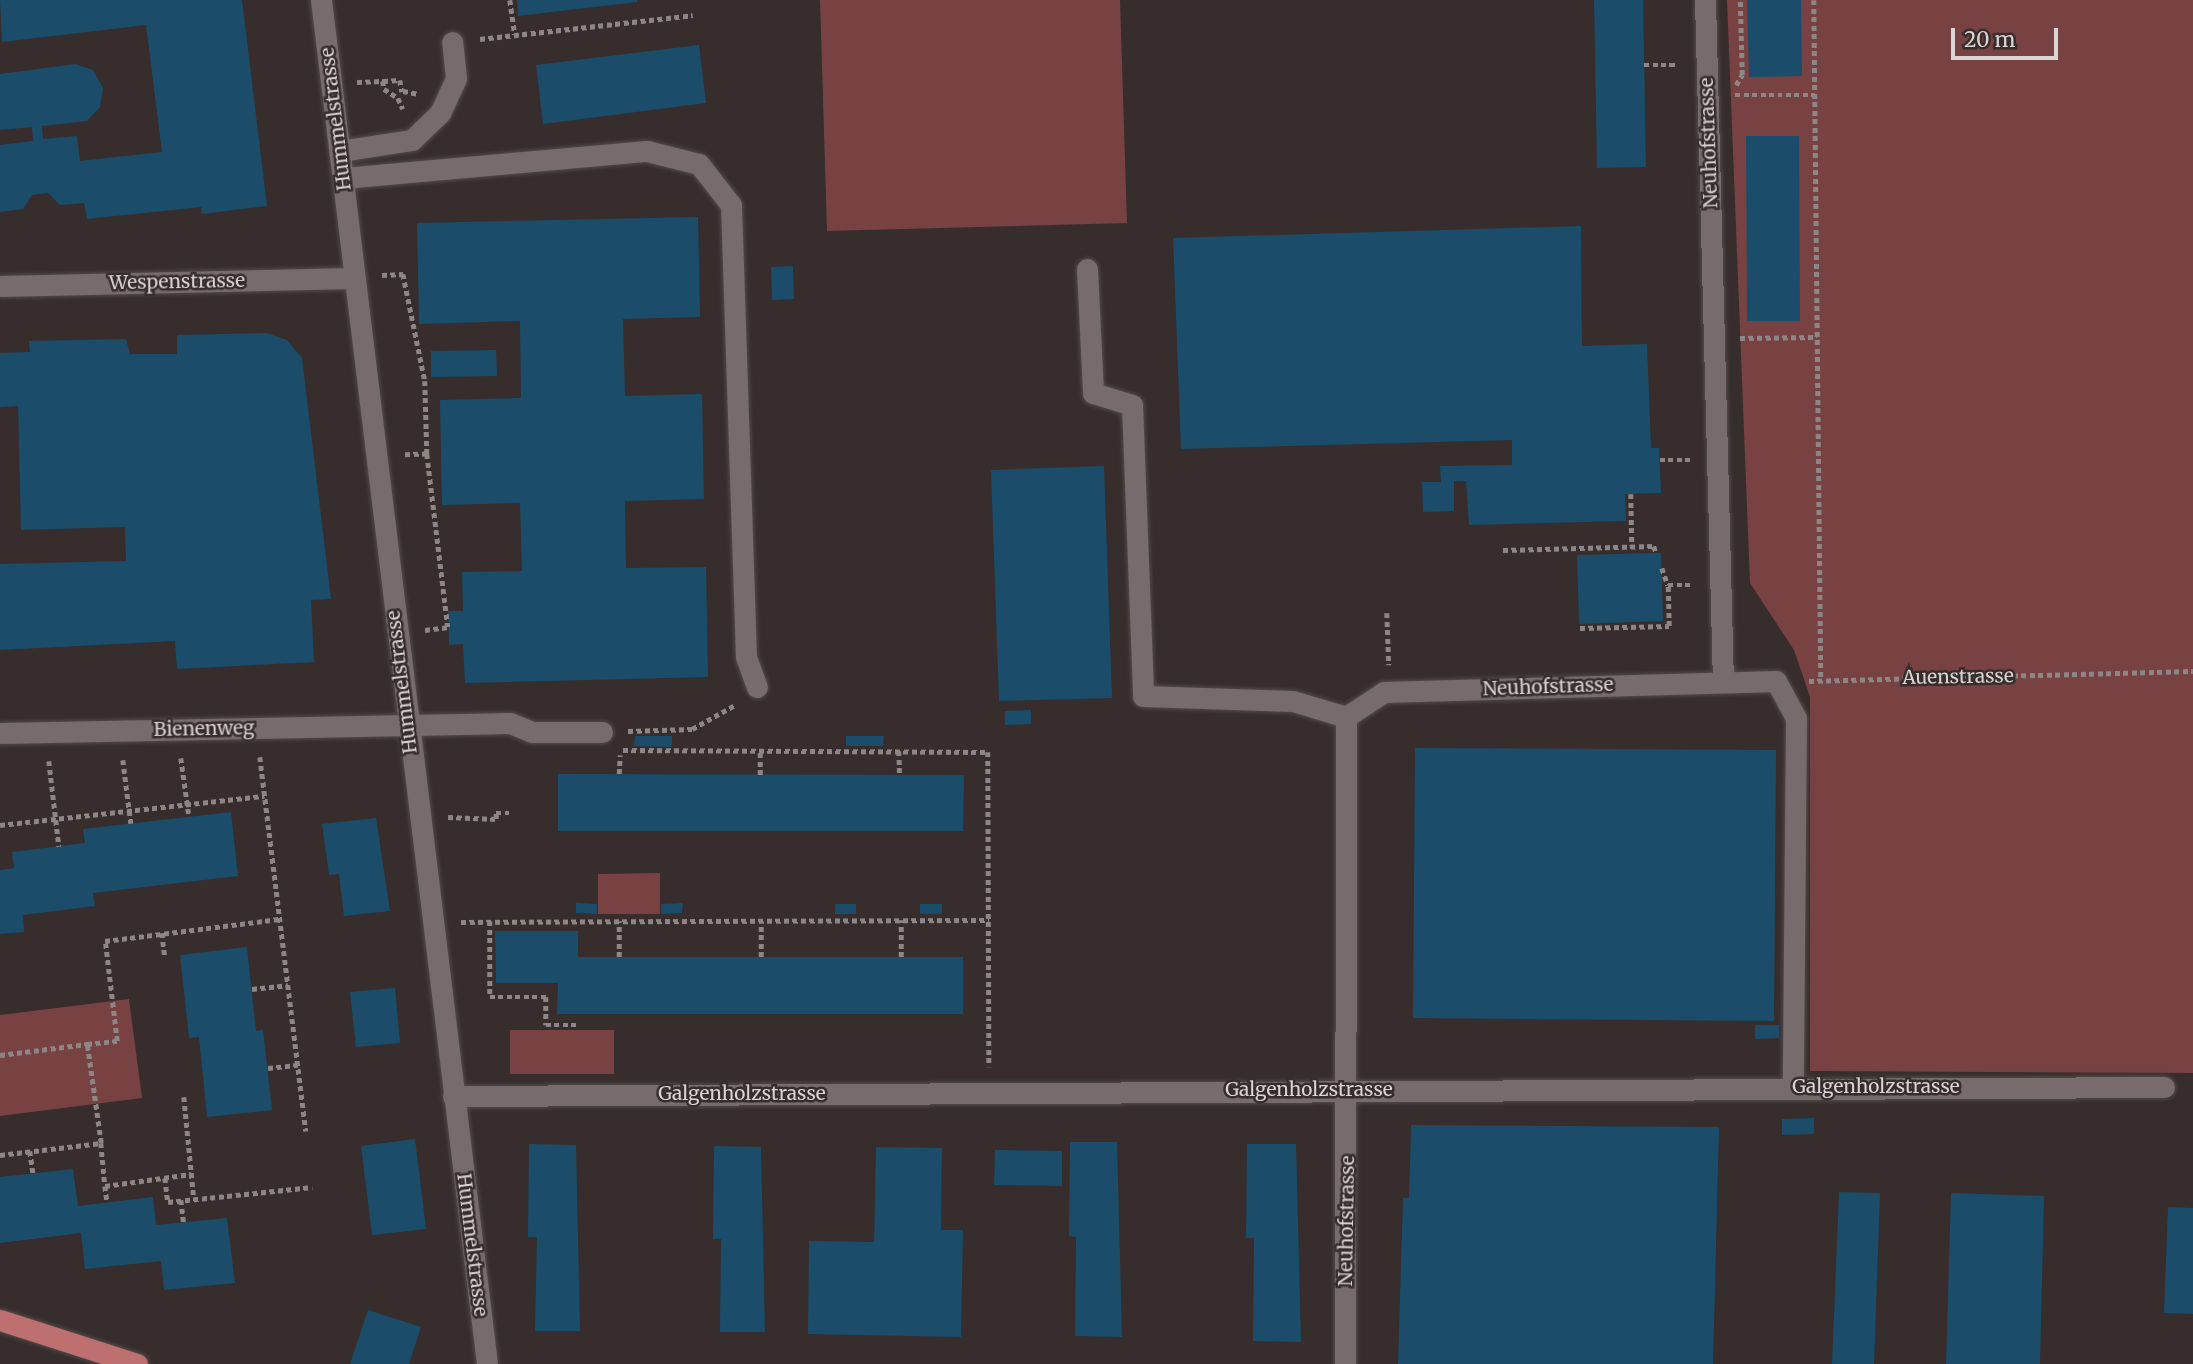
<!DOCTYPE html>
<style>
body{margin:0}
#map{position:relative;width:2193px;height:1364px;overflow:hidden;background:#362d2c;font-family:Merriweather,serif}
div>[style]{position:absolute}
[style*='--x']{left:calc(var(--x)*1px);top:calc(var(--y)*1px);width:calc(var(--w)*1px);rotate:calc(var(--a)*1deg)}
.green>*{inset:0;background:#774241}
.building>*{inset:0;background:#1b4d6a}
.path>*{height:4.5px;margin-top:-2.25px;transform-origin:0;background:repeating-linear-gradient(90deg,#8e8686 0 5px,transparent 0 8.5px)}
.roads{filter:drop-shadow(0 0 2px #524a4a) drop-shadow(0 0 2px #524a4a)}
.minor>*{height:21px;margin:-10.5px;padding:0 10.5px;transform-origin:10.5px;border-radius:10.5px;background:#776c6b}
.major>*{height:21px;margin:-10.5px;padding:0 10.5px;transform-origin:10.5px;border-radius:10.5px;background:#bd706f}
span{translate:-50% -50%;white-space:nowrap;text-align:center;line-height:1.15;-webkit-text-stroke:5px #362d2c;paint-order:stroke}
.street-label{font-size:19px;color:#dad4d4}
.scale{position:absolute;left:1951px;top:28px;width:107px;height:32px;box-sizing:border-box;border:4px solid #dad4d4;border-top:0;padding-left:9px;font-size:21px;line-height:24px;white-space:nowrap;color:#dad4d4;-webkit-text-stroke:5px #362d2c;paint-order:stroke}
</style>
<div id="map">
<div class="green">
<div style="clip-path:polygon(820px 0,1120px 0,1127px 223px,827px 231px)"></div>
<div style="clip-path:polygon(1727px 0,2193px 0,2193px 1073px,1810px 1071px,1810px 697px,1794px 650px,1750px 583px)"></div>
<div style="clip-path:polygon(660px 873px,660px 914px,598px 914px,598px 874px)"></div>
<div style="clip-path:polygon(129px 999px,142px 1098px,0 1116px,0 1015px)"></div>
<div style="clip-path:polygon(510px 1030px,614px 1030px,614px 1074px,510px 1074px)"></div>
</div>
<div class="building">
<div style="clip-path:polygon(0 0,242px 0,267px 206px,202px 214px,201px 207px,87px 219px,84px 203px,60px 205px,48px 193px,32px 195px,23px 209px,0 212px,0 145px,33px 141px,32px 127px,0 130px,0 74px,75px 64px,93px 70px,103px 88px,100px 107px,87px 121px,42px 126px,43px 139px,77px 136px,80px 161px,162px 152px,146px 25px,2px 42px)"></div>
<div style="clip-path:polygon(517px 0,637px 0,637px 2px,518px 16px)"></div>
<div style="clip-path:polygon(1594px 0,1643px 0,1646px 167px,1597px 168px)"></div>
<div style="clip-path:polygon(1747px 0,1801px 0,1802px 76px,1749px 77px)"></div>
<div style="clip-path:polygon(699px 45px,706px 103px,543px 124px,536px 65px)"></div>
<div style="clip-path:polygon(1746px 136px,1799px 136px,1800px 321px,1747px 321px)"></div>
<div style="clip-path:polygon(698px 217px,700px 317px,623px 319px,625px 396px,702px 394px,704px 499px,625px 501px,626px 568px,706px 567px,708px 677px,465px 683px,463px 644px,449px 645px,448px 611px,463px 611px,462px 572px,522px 571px,520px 503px,442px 505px,440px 400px,521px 398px,520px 321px,419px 324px,417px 223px)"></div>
<div style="clip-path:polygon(1581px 226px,1582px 346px,1647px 344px,1651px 448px,1659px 448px,1661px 493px,1625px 494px,1626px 521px,1469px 525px,1466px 481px,1454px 481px,1454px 511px,1423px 512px,1422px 482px,1441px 482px,1440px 466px,1512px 465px,1512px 440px,1181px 449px,1173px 238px)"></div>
<div style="clip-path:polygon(793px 266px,794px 299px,772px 300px,771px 267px)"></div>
<div style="clip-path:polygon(266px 333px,287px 340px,302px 358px,331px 599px,311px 600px,314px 662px,177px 669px,175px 641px,0 650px,0 564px,126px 561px,125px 527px,21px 530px,18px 406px,0 407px,0 353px,30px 352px,29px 341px,126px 339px,130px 354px,177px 354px,177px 335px)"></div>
<div style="clip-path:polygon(496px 350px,497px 376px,431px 377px,431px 351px)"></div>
<div style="clip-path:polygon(1104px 466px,1112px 698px,999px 701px,991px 470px)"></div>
<div style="clip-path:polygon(1656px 553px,1661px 553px,1663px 621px,1579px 624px,1577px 555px)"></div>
<div style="clip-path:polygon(1031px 710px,1031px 724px,1005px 725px,1005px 711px)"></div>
<div style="clip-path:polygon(635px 736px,672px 736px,672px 747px,634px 746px)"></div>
<div style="clip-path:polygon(846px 736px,884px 736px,883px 746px,846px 746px)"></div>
<div style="clip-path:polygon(1415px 748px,1776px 750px,1774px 1021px,1413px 1018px)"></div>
<div style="clip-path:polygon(558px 774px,964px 775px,963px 831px,558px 831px)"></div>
<div style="clip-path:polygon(231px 812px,238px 876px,93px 893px,95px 906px,23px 915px,24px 932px,0 934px,0 870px,14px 868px,12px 852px,85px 843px,83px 829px)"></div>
<div style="clip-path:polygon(376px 818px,390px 911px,344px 916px,339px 874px,329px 875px,322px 824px)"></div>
<div style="clip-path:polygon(576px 903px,597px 904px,597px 914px,576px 913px)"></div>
<div style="clip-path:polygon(683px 903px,682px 913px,661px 914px,661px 904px)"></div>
<div style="clip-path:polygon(835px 904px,856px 904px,856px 914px,835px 914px)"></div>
<div style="clip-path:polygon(920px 904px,942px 904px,942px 914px,920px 914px)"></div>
<div style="clip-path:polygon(495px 931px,578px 931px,578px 957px,963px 957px,963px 1014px,557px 1014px,558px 983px,496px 983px)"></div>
<div style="clip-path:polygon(247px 947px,256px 1031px,263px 1030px,272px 1110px,207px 1117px,199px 1037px,189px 1038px,180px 955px)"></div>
<div style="clip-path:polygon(395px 988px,400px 1043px,356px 1047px,350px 992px)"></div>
<div style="clip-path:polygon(1755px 1025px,1779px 1025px,1779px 1038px,1755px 1039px)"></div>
<div style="clip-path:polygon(1814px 1118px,1814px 1134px,1782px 1135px,1782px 1119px)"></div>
<div style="clip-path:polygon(1411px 1125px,1719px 1127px,1713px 1364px,1398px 1364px,1403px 1198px,1409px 1198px)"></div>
<div style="clip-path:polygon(415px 1139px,426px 1229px,372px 1235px,361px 1146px)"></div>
<div style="clip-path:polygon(1070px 1142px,1117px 1142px,1122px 1337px,1075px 1336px,1076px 1237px,1069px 1236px)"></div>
<div style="clip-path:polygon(529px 1144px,576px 1145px,580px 1331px,535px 1331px,537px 1237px,528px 1237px)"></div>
<div style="clip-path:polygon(1247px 1144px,1296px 1144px,1301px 1342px,1253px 1341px,1254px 1238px,1246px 1238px)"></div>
<div style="clip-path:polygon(714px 1146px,761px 1147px,765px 1332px,720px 1332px,721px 1239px,713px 1239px)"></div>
<div style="clip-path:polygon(876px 1147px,942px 1148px,941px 1230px,963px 1230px,961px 1337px,808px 1334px,809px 1241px,874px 1242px)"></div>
<div style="clip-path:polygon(995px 1150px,1062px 1151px,1062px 1186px,994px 1185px)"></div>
<div style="clip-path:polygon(73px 1169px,78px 1206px,153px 1197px,156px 1225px,227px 1218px,235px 1283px,164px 1290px,161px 1261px,85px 1269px,81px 1233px,0 1243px,0 1177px)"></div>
<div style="clip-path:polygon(1839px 1192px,1880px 1193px,1874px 1364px,1832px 1364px)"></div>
<div style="clip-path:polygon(1951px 1193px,2044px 1196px,2040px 1364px,1946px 1364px)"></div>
<div style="clip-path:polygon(2168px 1207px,2193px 1208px,2193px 1314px,2164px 1313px)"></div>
<div style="clip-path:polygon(368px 1310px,421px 1327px,409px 1364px,350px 1364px)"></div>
</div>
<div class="path">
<div style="--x:510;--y:0;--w:35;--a:82"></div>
<div style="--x:1814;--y:0;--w:680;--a:89.41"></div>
<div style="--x:480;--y:39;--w:214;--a:-6.4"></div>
<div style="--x:1644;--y:65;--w:34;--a:0"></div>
<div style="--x:383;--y:81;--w:17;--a:-3"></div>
<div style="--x:400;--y:80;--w:12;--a:81"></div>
<div style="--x:357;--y:82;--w:26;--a:-2"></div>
<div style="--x:383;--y:81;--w:8;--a:83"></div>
<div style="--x:384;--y:89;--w:17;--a:33"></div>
<div style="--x:398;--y:98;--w:12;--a:66"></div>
<div style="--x:1736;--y:85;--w:12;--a:-59"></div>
<div style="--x:1742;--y:75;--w:75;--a:-91.5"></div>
<div style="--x:403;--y:91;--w:16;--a:11"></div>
<div style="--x:1735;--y:95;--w:80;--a:0"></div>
<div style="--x:382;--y:275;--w:21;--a:-3"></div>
<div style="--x:403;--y:274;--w:109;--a:78.4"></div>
<div style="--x:425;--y:381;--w:73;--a:88.4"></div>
<div style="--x:427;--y:454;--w:23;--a:178"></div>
<div style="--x:1740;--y:338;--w:77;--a:-0.7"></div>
<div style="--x:427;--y:454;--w:174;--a:83.1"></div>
<div style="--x:1660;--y:460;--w:30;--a:0"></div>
<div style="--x:1631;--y:494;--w:52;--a:88.9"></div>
<div style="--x:1503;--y:550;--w:151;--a:-1.5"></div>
<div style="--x:1654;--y:546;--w:7;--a:74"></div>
<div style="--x:1662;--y:568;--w:18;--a:71"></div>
<div style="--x:1387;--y:613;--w:52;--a:87.8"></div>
<div style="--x:1580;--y:628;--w:89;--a:-1.3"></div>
<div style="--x:1669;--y:626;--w:41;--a:-91.4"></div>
<div style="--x:1668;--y:585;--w:24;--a:0"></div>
<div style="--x:425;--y:630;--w:24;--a:-7"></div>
<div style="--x:1809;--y:681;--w:384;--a:-1.5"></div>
<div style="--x:628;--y:731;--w:64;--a:-1.8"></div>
<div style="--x:692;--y:729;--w:49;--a:-29.2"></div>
<div style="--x:623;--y:750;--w:365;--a:0.3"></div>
<div style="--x:988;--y:752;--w:315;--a:89.8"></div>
<div style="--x:899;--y:751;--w:24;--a:88"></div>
<div style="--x:260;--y:757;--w:377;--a:83"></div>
<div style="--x:181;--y:758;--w:59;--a:82.1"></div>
<div style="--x:123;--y:760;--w:64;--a:82.8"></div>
<div style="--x:49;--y:761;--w:86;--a:83.3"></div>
<div style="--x:619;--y:774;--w:19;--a:-87"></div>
<div style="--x:760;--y:775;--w:24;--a:-90"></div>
<div style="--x:448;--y:817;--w:48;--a:2.4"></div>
<div style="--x:496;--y:819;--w:6;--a:-90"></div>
<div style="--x:496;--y:813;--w:16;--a:0"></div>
<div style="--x:0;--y:825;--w:266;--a:-6.3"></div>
<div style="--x:490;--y:921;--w:76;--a:90"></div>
<div style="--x:490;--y:997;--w:56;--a:0"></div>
<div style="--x:546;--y:997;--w:28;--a:90"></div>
<div style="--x:546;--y:1025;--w:33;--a:0"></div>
<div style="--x:461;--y:922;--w:528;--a:-0.22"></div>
<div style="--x:162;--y:933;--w:25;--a:83"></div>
<div style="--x:619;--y:957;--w:36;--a:-90"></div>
<div style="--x:761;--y:957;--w:36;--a:-90"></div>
<div style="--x:901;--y:957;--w:37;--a:-90"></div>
<div style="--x:252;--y:989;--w:36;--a:-6"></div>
<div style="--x:0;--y:1055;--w:88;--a:-7.2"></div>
<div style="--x:268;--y:1068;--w:30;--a:-6"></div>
<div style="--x:184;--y:1097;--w:102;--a:84.4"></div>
<div style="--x:101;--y:1143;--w:100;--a:-98"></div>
<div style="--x:87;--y:1044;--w:30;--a:-6"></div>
<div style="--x:117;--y:1041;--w:101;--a:-96.8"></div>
<div style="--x:105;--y:941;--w:175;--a:-7.2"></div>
<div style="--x:30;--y:1151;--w:22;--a:82"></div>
<div style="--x:0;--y:1155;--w:102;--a:-6.8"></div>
<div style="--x:101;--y:1143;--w:43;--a:84.7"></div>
<div style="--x:105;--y:1186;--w:87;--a:-7.9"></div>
<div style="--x:165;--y:1178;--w:24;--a:83"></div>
<div style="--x:168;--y:1202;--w:145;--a:-5.9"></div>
<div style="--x:105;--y:1186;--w:15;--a:82"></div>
<div style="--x:181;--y:1200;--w:23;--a:83"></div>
</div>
<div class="roads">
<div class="minor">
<div style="--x:321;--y:0;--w:1374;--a:83.06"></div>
<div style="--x:1705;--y:0;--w:682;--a:88.49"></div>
<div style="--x:340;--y:151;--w:73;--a:-8.7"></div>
<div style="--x:412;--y:140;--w:39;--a:-44"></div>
<div style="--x:440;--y:113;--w:38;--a:-65"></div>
<div style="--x:456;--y:78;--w:36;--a:-96"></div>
<div style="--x:343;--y:178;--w:305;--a:-5.1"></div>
<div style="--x:647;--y:151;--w:54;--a:14"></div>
<div style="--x:699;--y:164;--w:52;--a:52"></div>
<div style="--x:731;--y:205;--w:452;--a:88.1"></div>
<div style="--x:746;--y:657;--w:32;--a:70"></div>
<div style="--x:1087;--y:269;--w:124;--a:87.2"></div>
<div style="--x:1093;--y:393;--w:41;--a:17.1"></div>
<div style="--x:1132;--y:405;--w:291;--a:87.8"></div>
<div style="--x:1143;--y:696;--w:150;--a:1.9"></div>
<div style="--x:1293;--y:701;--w:55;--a:16.8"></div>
<div style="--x:0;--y:286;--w:353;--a:-1.3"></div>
<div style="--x:0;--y:733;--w:510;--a:-1.12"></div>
<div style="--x:510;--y:723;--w:24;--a:22"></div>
<div style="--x:532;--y:732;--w:70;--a:0"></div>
<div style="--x:453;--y:1096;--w:1711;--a:-0.3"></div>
<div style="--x:1345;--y:1364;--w:647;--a:-89.91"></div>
<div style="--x:1346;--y:717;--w:45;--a:-33.3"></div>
<div style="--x:1384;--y:692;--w:392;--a:-1.6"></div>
<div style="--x:1776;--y:681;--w:42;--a:61.6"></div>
<div style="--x:1796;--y:718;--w:369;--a:90.5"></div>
</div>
<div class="major">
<div style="--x:0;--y:1320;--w:144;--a:17.8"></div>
</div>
</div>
<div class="street-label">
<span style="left:336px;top:119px;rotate:-97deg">Hummelstrasse</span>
<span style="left:1709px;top:143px;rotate:-92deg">Neuhofstrasse</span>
<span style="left:177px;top:282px;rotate:-1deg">Wespenstrasse</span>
<span style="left:1958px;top:677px;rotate:-1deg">Auenstrasse</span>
<span style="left:402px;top:682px;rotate:-97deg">Hummelstrasse</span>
<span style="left:1548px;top:687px;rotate:-2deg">Neuhofstrasse</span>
<span style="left:204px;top:729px;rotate:-1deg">Bienenweg</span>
<span style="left:1876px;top:1087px">Galgenholzstrasse</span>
<span style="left:1309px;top:1090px">Galgenholzstrasse</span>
<span style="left:742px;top:1094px">Galgenholzstrasse</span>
<span style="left:1347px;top:1221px;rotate:-89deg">Neuhofstrasse</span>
<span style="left:472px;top:1245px;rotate:83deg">Hummelstrasse</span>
</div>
<div class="scale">20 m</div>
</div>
